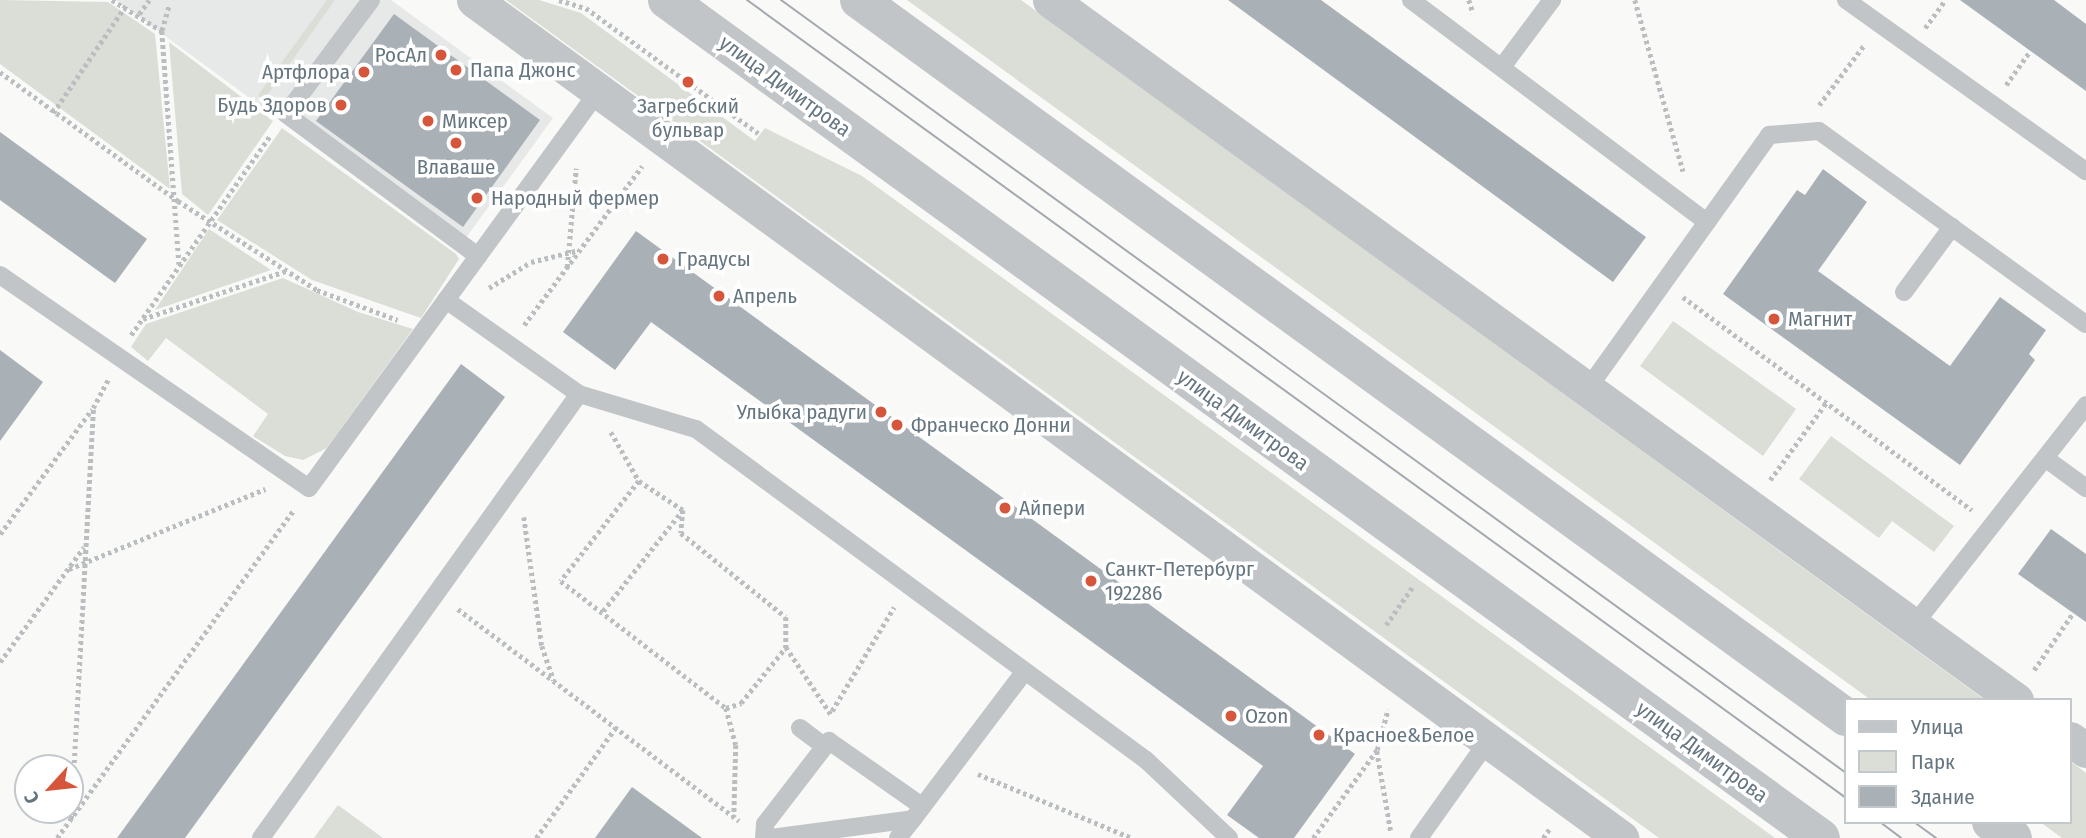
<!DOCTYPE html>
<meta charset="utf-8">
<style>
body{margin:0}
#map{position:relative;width:2086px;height:838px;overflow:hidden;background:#f9f9f7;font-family:"Fira Sans Condensed",sans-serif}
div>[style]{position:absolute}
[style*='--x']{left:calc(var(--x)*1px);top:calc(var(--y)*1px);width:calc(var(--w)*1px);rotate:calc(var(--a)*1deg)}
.built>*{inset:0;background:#e7e8e8}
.green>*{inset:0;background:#daded7}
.building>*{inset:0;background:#a9b0b6}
.path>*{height:4.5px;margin-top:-2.25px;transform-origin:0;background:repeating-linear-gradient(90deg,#bbbec0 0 3.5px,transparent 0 7px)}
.service>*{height:18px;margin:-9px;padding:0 9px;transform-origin:9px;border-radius:9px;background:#c1c5c8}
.minor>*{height:35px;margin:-17.5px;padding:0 17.5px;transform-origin:17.5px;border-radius:17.5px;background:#c1c5c8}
.tertiary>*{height:38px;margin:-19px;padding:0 19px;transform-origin:19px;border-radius:19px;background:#c1c5c8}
.tram>*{height:2px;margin:-1px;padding:0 1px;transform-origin:1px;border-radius:1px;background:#a3a9ae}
.dots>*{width:19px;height:19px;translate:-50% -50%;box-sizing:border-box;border:4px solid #fff;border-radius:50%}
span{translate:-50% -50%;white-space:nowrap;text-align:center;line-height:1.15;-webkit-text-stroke:7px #fff;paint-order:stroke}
.poi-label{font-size:21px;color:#667680}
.right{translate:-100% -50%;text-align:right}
.left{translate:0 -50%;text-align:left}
.street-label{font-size:21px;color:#667680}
.legend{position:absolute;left:1844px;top:698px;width:228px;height:126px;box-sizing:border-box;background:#fff;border:2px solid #c2c8cc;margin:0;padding:9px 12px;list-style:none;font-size:21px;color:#667680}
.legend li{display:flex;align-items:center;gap:14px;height:35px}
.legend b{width:35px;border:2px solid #c2c8cc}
.north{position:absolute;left:14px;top:754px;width:70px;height:70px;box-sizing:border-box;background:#fff;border:2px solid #c2c8cc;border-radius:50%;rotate:243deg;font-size:19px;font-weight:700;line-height:28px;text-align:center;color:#667680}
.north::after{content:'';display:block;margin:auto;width:24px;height:32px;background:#d6563b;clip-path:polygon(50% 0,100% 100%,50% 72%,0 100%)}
</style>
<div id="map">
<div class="built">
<div style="clip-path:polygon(116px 0,391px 0,553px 118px,457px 250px)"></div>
</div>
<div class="green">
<div style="clip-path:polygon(0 0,108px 2px,155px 34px,170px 189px,0 64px)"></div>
<div style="clip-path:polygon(327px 0,335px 0,264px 100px,258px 95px)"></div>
<div style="clip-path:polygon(506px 0,539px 0,581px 13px,755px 141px,765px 128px,862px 176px,1775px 838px,1659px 838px)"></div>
<div style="clip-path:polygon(907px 0,1021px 0,1985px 700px,1871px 700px)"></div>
<div style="clip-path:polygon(169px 42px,273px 121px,208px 215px,182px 194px)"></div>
<div style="clip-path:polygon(282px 128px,456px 254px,459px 259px,421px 318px,312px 280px,217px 220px)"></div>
<div style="clip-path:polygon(209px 229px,271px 270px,155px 310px)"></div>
<div style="clip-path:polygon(283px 278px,358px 312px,413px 329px,327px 448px,303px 460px,285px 456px,253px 436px,268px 414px,166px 338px,148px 361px,131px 347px,146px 324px)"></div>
<div style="clip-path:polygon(1673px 321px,1796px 409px,1763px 456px,1640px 366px)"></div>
<div style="clip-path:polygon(1831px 436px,1954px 526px,1934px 552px,1892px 521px,1879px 538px,1799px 479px)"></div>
<div style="clip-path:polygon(2070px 761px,2086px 773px,2086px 838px,2062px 838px,2040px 822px,2070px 822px)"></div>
<div style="clip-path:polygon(338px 805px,383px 838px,314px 838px)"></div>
</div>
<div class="building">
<div style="clip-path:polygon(1228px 0,1321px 0,1646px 237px,1613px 282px)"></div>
<div style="clip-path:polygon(1960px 0,2054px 0,2086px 24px,2086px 91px)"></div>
<div style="clip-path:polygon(394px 14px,540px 120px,463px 227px,316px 121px)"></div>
<div style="clip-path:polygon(0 132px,147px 239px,115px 283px,0 200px)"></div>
<div style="clip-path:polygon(1823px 169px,1867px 202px,1818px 271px,1950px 366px,2000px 297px,2046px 330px,2029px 354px,2035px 360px,1960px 465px,1723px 294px,1797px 190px,1805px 195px)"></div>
<div style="clip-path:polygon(636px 231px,1355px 754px,1294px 838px,1259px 838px,1227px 815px,1263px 766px,651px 322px,615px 370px,563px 332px)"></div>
<div style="clip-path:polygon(0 350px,43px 382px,0 441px)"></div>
<div style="clip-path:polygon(461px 364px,505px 397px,185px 838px,117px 838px)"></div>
<div style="clip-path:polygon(2051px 529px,2086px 554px,2086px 622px,2018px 574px)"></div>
<div style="clip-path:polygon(632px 787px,702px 838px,595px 838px)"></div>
</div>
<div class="path">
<div style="--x:112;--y:0;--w:59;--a:31.8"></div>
<div style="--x:559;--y:0;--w:28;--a:17"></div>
<div style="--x:586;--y:8;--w:213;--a:36"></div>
<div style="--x:1469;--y:0;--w:14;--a:73"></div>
<div style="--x:1635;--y:0;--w:178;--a:74.3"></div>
<div style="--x:169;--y:7;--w:25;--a:106"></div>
<div style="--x:162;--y:31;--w:234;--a:85.8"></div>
<div style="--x:139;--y:14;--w:17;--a:-54"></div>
<div style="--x:1925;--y:28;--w:34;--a:-54"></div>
<div style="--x:0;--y:72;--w:220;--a:35.9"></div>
<div style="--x:178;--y:201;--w:165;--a:32.6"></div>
<div style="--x:317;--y:290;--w:86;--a:20.3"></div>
<div style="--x:2006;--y:85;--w:42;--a:-54.8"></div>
<div style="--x:1819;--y:105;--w:75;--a:-53.1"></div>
<div style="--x:53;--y:113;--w:130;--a:-55.9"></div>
<div style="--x:567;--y:267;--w:99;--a:-84.8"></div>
<div style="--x:489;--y:288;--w:49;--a:-31.8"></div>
<div style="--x:531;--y:262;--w:49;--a:-14"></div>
<div style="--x:1683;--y:297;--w:359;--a:36.4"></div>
<div style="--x:143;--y:319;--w:151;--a:-18.6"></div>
<div style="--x:524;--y:325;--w:198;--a:-53.4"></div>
<div style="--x:131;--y:335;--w:243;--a:-55.1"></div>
<div style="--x:611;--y:432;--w:56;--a:60.3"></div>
<div style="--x:639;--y:481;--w:53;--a:33.4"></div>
<div style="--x:683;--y:510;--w:23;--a:95"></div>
<div style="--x:681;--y:533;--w:134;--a:38.7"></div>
<div style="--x:786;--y:617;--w:30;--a:90"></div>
<div style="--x:786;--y:647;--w:83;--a:56.3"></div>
<div style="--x:1770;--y:480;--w:95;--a:-54"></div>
<div style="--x:639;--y:481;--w:127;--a:128"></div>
<div style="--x:561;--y:581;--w:208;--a:37.6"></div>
<div style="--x:726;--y:708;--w:16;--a:-18"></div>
<div style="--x:741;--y:703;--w:72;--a:-51.2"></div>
<div style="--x:524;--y:517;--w:130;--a:82.1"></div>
<div style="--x:542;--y:646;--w:36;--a:71"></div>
<div style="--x:0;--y:534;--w:155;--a:-53.6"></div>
<div style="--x:69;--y:569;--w:212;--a:-22.2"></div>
<div style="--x:458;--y:609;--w:352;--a:37"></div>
<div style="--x:603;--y:611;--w:127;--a:-51.7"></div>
<div style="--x:1386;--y:625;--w:47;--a:-55.3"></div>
<div style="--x:0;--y:662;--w:142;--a:-53.9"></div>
<div style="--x:2034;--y:670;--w:69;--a:-55.6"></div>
<div style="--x:726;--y:708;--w:38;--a:75"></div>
<div style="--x:736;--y:745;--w:72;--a:91.6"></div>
<div style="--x:832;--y:711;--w:121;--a:-59.2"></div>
<div style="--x:1377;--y:751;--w:82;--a:80.2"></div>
<div style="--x:978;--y:774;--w:167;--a:22.6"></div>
<div style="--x:71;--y:819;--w:412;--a:-86.9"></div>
<div style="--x:93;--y:408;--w:32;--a:-62"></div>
<div style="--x:57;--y:838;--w:405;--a:-54.2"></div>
<div style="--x:536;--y:838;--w:137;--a:-54.2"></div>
<div style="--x:1313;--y:838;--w:109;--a:-54"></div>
<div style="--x:1377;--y:750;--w:42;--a:-75"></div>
<div style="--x:1543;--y:838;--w:12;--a:-55"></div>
</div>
<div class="service">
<div style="--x:371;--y:0;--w:142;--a:126.7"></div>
<div style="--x:286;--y:114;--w:239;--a:36.5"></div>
<div style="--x:1411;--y:0;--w:370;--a:36.9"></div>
<div style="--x:1846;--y:0;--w:295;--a:35.5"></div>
<div style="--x:1502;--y:67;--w:84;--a:-53.3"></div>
<div style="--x:0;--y:275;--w:375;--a:34.6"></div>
<div style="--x:309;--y:488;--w:491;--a:-53.9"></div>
<div style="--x:1904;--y:292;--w:81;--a:-53.6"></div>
<div style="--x:446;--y:300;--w:163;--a:35.3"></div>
<div style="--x:579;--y:394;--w:122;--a:16.7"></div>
<div style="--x:696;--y:429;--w:559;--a:36.34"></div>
<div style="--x:1146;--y:760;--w:114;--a:43.2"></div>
<div style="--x:1586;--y:391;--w:315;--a:-54.4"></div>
<div style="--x:1769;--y:135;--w:50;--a:-4.6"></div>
<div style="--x:1819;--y:131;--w:329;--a:35.9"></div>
<div style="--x:2045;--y:458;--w:51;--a:36.2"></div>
<div style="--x:1913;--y:626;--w:281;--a:-51.9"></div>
<div style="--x:800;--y:728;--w:31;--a:37"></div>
<div style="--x:261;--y:838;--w:546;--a:-54.39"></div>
<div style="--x:764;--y:838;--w:14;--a:-86"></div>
<div style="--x:765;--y:824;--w:105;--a:-52.4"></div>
<div style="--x:829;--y:741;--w:113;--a:35"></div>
<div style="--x:771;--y:838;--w:143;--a:-7.6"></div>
<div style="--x:913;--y:819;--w:184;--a:-52.9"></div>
<div style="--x:898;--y:838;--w:24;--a:-52"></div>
<div style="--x:1419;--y:838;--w:119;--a:-54.6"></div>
</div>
<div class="minor">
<div style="--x:474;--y:0;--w:1421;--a:36.15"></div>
<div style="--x:1050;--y:0;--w:1193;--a:35.93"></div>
<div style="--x:2070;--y:739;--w:19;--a:35"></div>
</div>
<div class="tertiary">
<div style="--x:667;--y:0;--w:1426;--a:35.99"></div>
<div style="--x:859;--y:0;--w:1220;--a:36"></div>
<div style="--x:1991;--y:822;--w:27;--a:36"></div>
</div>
<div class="tram">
<div style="--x:747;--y:0;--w:1358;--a:35.98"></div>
<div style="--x:781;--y:0;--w:1316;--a:35.97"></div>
<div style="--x:1880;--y:822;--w:26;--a:37"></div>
<div style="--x:1914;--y:822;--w:27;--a:36"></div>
</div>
<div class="dots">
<div style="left:441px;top:55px;background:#d6563b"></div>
<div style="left:456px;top:70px;background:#d6563b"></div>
<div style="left:364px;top:72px;background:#d6563b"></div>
<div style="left:688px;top:82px;background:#d6563b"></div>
<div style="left:341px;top:105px;background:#d6563b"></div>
<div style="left:428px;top:121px;background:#d6563b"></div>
<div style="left:456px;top:143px;background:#d6563b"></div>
<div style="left:477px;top:198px;background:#d6563b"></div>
<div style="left:663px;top:259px;background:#d6563b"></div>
<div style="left:719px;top:296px;background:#d6563b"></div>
<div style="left:1774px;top:319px;background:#d6563b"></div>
<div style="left:881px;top:412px;background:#d6563b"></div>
<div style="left:897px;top:425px;background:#d6563b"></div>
<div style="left:1005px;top:508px;background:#d6563b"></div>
<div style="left:1091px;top:581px;background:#d6563b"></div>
<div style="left:1231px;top:716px;background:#d6563b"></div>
<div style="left:1319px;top:735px;background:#d6563b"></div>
</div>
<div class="poi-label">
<span class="right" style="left:427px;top:55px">РосАл</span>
<span class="left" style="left:470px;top:70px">Папа Джонс</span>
<span class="right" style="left:350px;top:72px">Артфлора</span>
<span class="right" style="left:327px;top:105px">Будь Здоров</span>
<span style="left:688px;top:118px">Загребский<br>бульвар</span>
<span class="left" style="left:442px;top:121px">Миксер</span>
<span style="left:456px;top:167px">Влаваше</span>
<span class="left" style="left:491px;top:198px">Народный фермер</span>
<span class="left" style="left:677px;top:259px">Градусы</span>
<span class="left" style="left:733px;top:296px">Апрель</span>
<span class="left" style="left:1788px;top:319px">Магнит</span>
<span class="right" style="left:867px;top:412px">Улыбка радуги</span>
<span class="left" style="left:911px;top:425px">Франческо Донни</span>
<span class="left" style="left:1019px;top:508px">Айпери</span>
<span class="left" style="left:1105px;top:581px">Санкт-Петербург<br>192286</span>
<span class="left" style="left:1245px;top:716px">Ozon</span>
<span class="left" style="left:1333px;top:735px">Красное&amp;Белое</span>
</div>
<div class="street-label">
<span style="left:785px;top:86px;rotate:36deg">улица Димитрова</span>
<span style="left:1243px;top:420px;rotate:36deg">улица Димитрова</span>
<span style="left:1702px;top:752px;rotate:36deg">улица Димитрова</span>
</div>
<ul class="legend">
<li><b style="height:9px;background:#c1c5c8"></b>Улица</li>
<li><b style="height:19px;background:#daded7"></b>Парк</li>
<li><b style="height:19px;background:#a9b0b6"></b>Здание</li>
</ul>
<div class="north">С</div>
</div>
